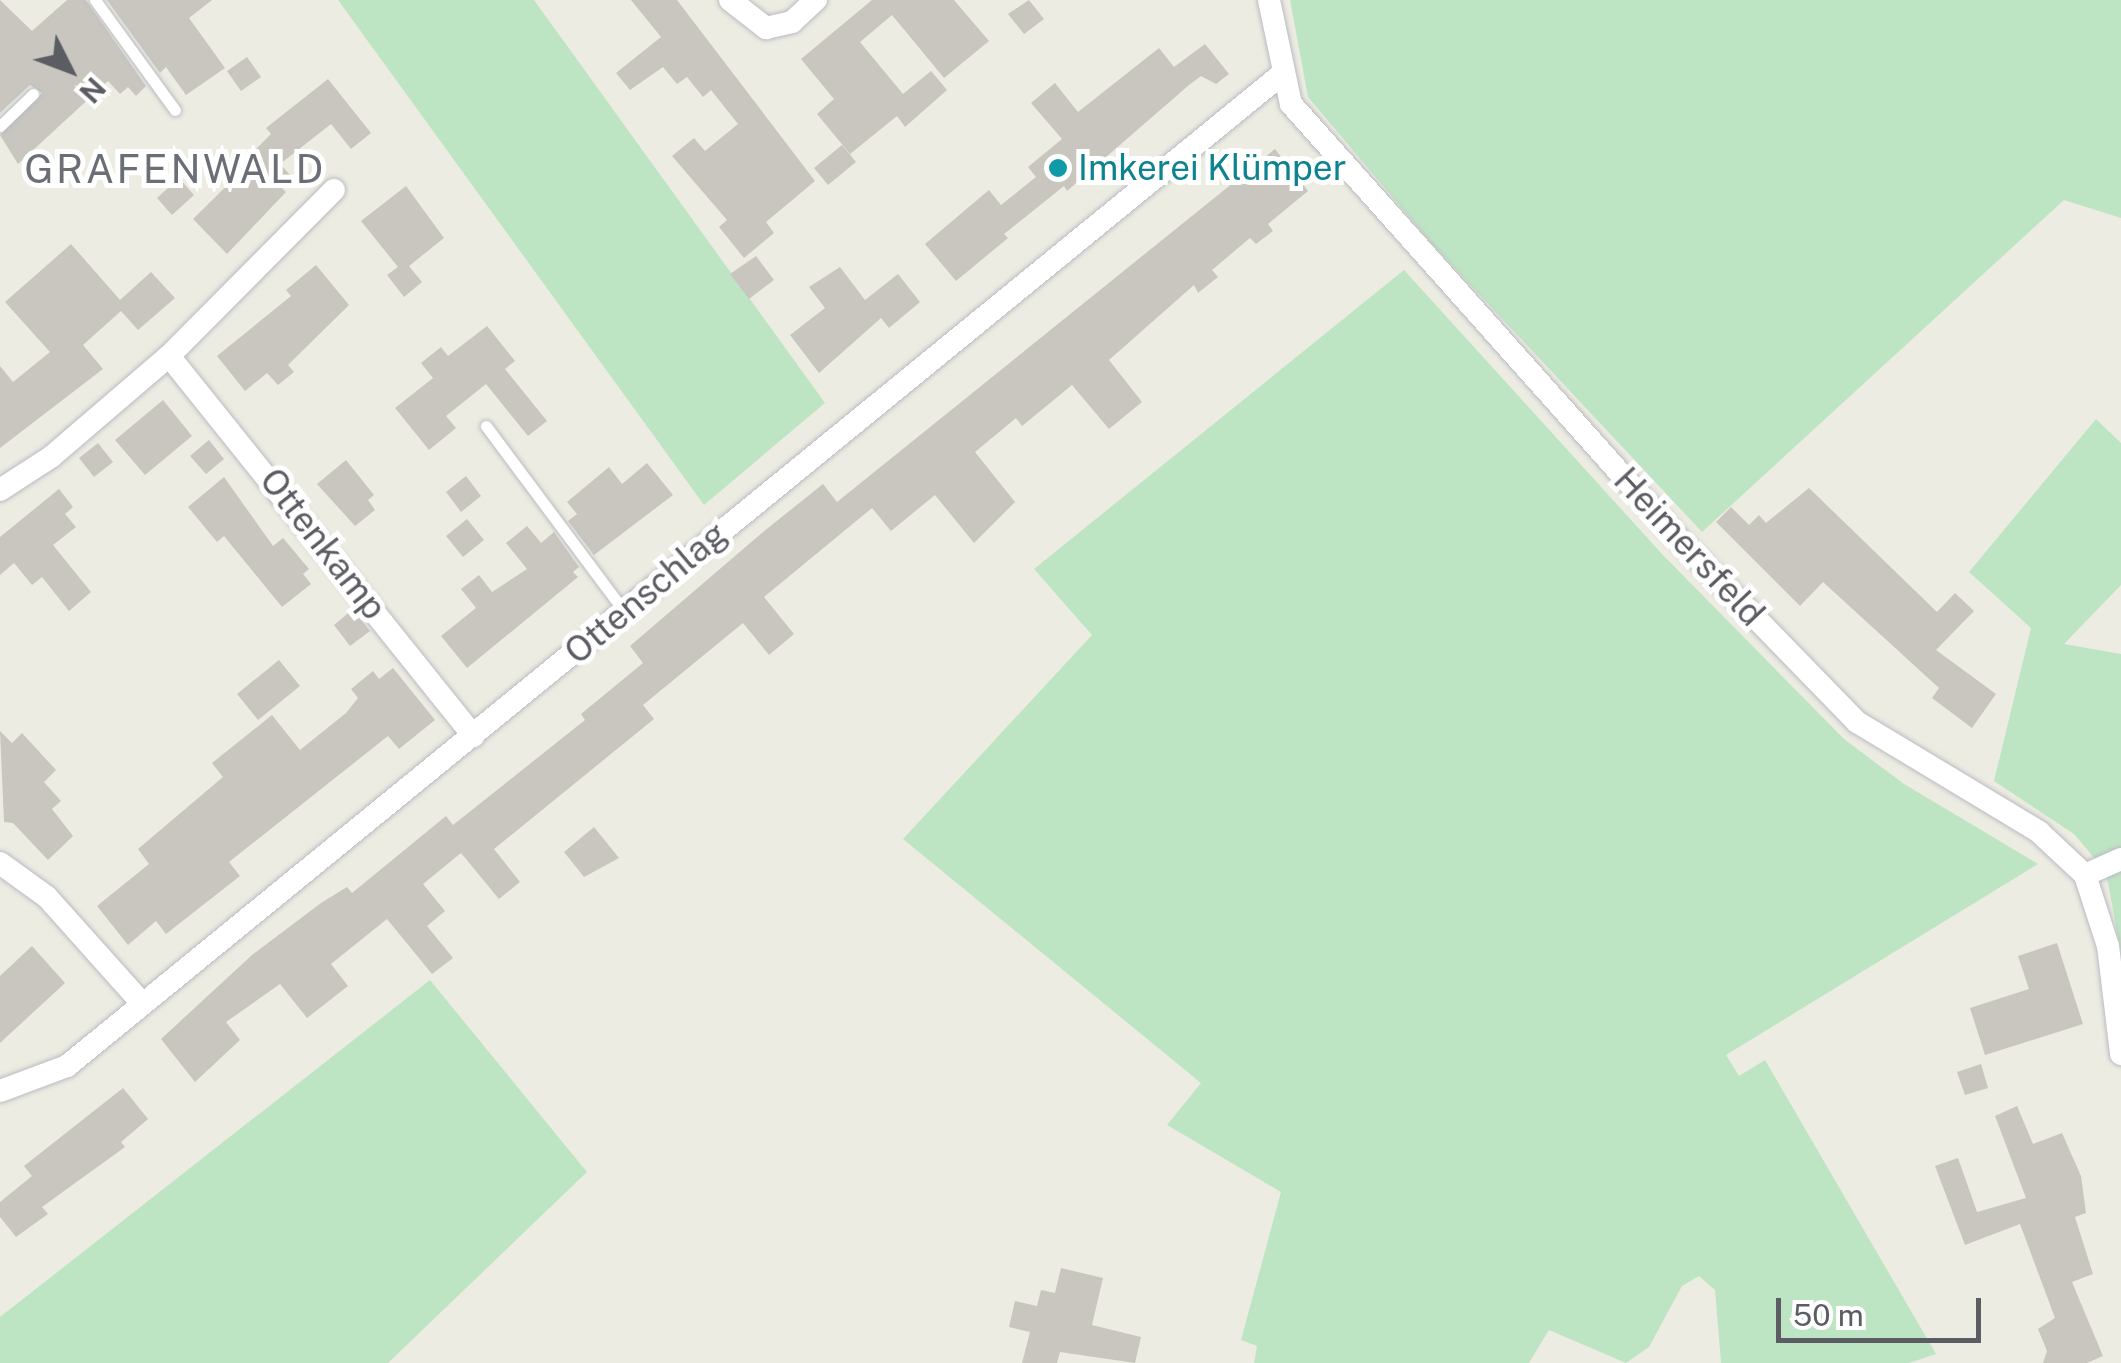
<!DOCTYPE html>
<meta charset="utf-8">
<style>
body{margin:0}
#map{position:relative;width:2121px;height:1363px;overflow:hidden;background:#edece2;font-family:"Public Sans",sans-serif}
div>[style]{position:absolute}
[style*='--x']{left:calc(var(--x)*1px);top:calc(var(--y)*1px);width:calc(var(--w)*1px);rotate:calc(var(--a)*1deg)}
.green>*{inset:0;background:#bee5c3}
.building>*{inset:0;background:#c8c6bf}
.roads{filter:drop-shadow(0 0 2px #babbc1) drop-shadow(0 0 2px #babbc1)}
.service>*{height:11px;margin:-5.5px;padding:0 5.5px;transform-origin:5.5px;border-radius:5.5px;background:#fff}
.minor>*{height:22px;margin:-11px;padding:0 11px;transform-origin:11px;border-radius:11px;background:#fff}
.dots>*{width:28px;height:28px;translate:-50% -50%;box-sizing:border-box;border:5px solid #fff;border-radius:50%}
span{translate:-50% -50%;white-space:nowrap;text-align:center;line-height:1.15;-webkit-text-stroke:10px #fff;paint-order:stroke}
.culture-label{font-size:35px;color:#0d838f}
.left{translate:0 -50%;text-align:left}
.street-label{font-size:35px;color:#5b5d63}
.quarter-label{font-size:40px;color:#6b6f75;letter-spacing:2.5px}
.north{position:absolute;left:20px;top:20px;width:100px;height:100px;-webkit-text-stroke:8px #fff;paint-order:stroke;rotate:132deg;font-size:28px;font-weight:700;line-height:40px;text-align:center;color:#5b5d63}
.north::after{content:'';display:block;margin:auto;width:35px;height:45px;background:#5b5d63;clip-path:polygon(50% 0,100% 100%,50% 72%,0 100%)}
.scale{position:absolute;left:1776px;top:1298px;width:205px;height:45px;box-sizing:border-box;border:5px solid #5b5d63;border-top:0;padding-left:12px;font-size:30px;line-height:35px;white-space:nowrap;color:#5b5d63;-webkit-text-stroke:8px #fff;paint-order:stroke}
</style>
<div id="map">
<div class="green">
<div style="clip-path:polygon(338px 0,534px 0,825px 403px,704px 505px)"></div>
<div style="clip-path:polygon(1290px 0,2121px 0,2121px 218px,2064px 200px,1702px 532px,1433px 245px,1308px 97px)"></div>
<div style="clip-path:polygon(1404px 270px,1662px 554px,1844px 739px,1904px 784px,2038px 864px,1726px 1055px,1739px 1076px,1765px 1060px,1936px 1354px,1909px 1363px,1721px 1363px,1715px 1290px,1699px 1276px,1682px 1286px,1649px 1347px,1626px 1363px,1549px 1330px,1529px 1363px,1254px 1363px,1257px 1346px,1241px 1340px,1281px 1192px,1167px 1125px,1201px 1083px,903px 839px,1092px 635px,1034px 569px)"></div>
<div style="clip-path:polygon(2096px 419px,2121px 443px,2121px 585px,2064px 644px,2121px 654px,2121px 953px,2106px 872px,2074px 834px,1994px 781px,2031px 628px,1969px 572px)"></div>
<div style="clip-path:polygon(430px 980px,587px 1172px,388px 1363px,0 1363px,0 1317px)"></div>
</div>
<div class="building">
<div style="clip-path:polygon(0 0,32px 31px,67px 0,86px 0,146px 86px,136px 96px,128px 87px,120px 94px,108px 81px,18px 164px,0 135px,42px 93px,30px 85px,0 113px)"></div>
<div style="clip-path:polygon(107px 0,212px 0,189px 18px,225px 68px,186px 95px,166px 67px,160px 73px)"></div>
<div style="clip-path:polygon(631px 0,677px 0,815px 181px,766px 222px,774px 233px,744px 258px,719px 227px,727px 220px,672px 156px,694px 138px,705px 151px,738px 124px,711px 90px,703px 97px,687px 77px,677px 84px,663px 67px,630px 90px,616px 73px,661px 37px)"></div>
<div style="clip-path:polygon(872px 0,954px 0,989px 41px,944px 78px,892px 15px,860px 42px,903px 94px,931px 71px,947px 90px,905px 127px,897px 116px,850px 154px,817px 114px,834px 99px,801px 59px)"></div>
<div style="clip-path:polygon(1029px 0,1044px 19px,1024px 34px,1008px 14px)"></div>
<div style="clip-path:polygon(1205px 44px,1229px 74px,1216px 84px,1201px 76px,1189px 85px,1067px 191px,1064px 186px,1004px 234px,1008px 238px,956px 281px,925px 244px,989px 190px,1001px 205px,1036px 177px,1028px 167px,1062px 139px,1031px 103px,1055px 83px,1078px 112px,1159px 48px,1174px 67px)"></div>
<div style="clip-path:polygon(247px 57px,261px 77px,241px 91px,227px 71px)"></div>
<div style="clip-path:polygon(328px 79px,371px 133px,351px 149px,331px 124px,280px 164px,292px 177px,281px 187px,286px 192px,227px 254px,193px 219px,254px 159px,250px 155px,271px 134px,266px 128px)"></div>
<div style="clip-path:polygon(842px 145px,856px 162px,828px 185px,814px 168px)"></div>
<div style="clip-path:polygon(1275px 149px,1308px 191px,1268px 224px,1273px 231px,1256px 244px,1250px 238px,1212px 270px,1218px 277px,1198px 293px,1194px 285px,1109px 360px,1142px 402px,1109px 429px,1072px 385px,1022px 426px,1016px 418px,975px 452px,1015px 502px,974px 543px,935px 495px,891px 531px,872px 508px,764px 597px,794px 634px,769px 655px,743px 623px,643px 705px,654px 719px,494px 849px,520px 882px,499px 899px,461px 853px,423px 884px,445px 911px,427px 926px,453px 958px,432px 974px,387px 919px,331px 964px,348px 986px,307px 1018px,280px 984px,226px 1022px,240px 1040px,195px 1082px,161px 1039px,252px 955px,321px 903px,347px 887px,352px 893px,446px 816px,453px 825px,585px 720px,581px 714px,643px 663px,630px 646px,763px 532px,823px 484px,837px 502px)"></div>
<div style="clip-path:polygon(179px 178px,194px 195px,172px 215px,157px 198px)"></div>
<div style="clip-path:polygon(406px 186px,444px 238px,409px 266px,422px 282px,404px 297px,387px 275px,398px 267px,361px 221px)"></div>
<div style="clip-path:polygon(71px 244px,120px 300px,151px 272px,175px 298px,138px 330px,121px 311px,83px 345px,103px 369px,0 448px,0 366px,13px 382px,50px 352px,5px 302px)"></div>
<div style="clip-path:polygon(756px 256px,774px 280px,749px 299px,730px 274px)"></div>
<div style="clip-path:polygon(316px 265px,349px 305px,288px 365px,294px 372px,278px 385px,267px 373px,245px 391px,217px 356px,291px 296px,286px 290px)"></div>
<div style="clip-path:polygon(840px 267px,865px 300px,898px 274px,920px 302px,889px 328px,881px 318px,819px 373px,790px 335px,825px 308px,809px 287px)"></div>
<div style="clip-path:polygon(487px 326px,515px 361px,505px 369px,547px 421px,528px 436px,486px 384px,446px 416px,456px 428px,429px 450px,395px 408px,433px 378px,421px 363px,441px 347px,448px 356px)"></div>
<div style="clip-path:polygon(163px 400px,192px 436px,145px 475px,115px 440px)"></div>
<div style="clip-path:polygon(209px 440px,224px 459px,206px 474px,190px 456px)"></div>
<div style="clip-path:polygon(98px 443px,113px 462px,94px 477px,79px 458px)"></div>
<div style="clip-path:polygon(346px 460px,374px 495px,368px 500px,375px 510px,355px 526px,317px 484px)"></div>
<div style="clip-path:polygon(647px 463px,673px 495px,594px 555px,568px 521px,577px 514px,567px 502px,609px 467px,622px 484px)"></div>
<div style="clip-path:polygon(466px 476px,481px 496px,461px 512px,446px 492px)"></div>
<div style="clip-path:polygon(224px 477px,273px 546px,283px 538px,309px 569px,303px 574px,311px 584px,282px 607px,224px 536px,217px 542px,188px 507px)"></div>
<div style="clip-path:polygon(1809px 488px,1937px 612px,1955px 593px,1974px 611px,1936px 650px,1996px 694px,1972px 728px,1932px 698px,1939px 688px,1823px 582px,1800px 606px,1716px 522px,1731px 507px,1749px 525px,1759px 515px,1766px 523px)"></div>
<div style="clip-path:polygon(59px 489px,73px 507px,65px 514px,76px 527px,53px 545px,91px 592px,69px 611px,42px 577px,32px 585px,14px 563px,0 575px,0 537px)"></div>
<div style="clip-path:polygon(467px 519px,484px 540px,463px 557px,446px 536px)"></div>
<div style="clip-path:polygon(527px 526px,541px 543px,554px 532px,579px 567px,573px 572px,578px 577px,467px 668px,441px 636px,476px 608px,461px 589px,479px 575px,492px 592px,527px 569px,506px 543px)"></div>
<div style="clip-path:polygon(353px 609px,370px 631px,350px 646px,334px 625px)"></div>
<div style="clip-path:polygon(279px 660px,300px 686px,258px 720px,237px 694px)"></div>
<div style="clip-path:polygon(393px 668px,435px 720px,399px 749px,388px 736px,229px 862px,240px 876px,166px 934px,156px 921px,128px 945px,97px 906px,149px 864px,138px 849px,223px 777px,212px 763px,272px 715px,300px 750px,346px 713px,358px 698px,351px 689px,373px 671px,379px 679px)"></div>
<div style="clip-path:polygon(0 731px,12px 743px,22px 733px,56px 770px,44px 782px,61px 801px,52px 809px,73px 836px,48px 860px,13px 823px,4px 822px)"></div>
<div style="clip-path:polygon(594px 827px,619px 858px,584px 877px,564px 852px)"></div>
<div style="clip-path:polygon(2057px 943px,2083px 1024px,1985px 1055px,1970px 1008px,2029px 989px,2018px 956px)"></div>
<div style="clip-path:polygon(32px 946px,65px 983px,0 1043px,0 976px)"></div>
<div style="clip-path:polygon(1981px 1064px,1988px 1088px,1965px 1095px,1957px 1072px)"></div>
<div style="clip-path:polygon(123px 1088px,148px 1119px,121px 1142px,125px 1147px,42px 1207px,48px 1214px,16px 1237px,0 1217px,0 1202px,32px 1176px,24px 1166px)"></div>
<div style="clip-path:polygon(2017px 1106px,2033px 1144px,2062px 1133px,2081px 1176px,2086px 1213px,2075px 1217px,2093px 1274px,2072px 1282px,2103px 1356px,2087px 1363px,2043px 1363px,2047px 1351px,2038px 1329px,2055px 1318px,2020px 1224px,1965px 1245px,1935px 1166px,1958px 1158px,1977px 1212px,2026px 1198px,1995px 1116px)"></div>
<div style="clip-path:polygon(1061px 1268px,1103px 1278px,1092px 1325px,1141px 1337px,1135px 1363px,1060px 1352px,1057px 1363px,1022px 1363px,1030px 1332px,1009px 1327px,1015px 1301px,1037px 1306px,1041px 1290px,1055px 1293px)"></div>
</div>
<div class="roads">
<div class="service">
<div style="--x:95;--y:0;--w:136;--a:54"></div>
<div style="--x:0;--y:126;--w:46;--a:-44.1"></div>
<div style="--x:486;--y:426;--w:231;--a:53.3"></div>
</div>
<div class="minor">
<div style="--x:730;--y:0;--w:46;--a:37.9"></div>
<div style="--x:766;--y:28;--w:27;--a:-13"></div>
<div style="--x:792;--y:22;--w:33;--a:-43"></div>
<div style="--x:1269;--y:0;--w:106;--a:78.1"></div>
<div style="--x:1291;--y:104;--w:580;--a:48.28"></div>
<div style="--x:1677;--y:537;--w:258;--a:45.8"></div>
<div style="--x:1857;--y:722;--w:213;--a:31.1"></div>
<div style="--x:2039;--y:832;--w:63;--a:43.1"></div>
<div style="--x:2085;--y:875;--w:75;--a:72.1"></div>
<div style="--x:2108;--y:946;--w:109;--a:83.1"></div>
<div style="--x:169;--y:356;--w:487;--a:51.3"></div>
<div style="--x:0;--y:490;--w:61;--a:-32.9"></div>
<div style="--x:51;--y:457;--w:155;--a:-40.6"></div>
<div style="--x:169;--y:356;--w:234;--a:-45.2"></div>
<div style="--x:0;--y:863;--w:58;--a:35.9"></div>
<div style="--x:47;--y:897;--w:138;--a:48.2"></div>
<div style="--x:2085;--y:875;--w:39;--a:-24"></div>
<div style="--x:0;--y:1091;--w:72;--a:-20.5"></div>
<div style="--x:67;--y:1066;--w:1567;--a:-39.23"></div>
</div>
</div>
<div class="dots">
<div style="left:1058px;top:168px;background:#0f9aa8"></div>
</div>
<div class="culture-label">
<span class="left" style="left:1078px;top:168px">Imkerei Klümper</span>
</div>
<div class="street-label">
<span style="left:323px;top:544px;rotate:52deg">Ottenkamp</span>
<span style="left:1689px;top:547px;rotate:47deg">Heimersfeld</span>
<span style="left:646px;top:593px;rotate:-40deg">Ottenschlag</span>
</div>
<div class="quarter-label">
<span style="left:175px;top:169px">GRAFENWALD</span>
</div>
<div class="north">N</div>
<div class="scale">50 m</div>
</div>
